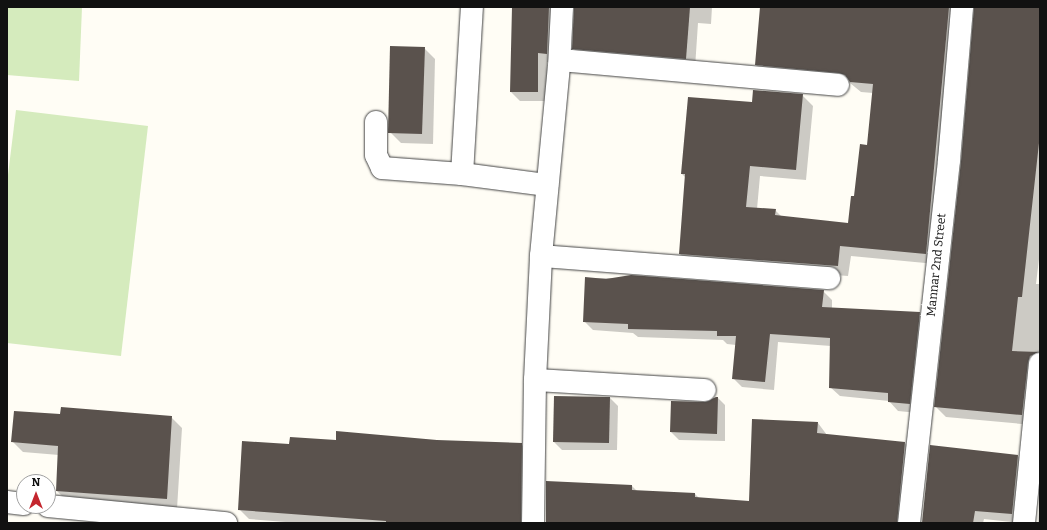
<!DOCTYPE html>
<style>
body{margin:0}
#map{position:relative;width:1047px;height:530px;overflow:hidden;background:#fffdf5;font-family:Bitter,serif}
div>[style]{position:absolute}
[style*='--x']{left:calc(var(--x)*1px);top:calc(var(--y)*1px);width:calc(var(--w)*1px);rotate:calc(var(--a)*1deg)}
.green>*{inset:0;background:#d5ebbd}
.shadow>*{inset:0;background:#0003}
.building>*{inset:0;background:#5a524d}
.roads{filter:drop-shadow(0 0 1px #444) drop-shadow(0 0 1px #444)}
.minor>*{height:22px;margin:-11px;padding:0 11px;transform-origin:11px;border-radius:11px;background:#fff}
span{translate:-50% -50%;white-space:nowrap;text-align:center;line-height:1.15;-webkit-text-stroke:4px #fff;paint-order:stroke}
.street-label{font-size:12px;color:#111}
.frame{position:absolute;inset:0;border:8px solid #111;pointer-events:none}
.north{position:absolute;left:16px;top:474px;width:40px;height:40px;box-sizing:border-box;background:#fff;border:1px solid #a0a0a0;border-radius:50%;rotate:0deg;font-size:11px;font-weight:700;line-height:16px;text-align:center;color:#111}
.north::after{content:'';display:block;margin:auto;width:14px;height:18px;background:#c4262e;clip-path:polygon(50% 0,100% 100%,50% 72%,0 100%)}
</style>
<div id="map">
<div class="green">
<div style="clip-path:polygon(7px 7px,82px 7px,79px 81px,7px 75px)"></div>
<div style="clip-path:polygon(16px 110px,148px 126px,121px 356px,7px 343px,7px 183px)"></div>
</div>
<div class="shadow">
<div style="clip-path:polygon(513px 7px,565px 7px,556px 63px,547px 62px,547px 101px,520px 101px,511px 92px)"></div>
<div style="clip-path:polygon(575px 7px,712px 7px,711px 24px,698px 23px,695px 68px,583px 57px,573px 48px)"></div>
<div style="clip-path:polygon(761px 7px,967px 7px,936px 264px,851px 256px,848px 276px,690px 264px,680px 254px,686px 178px,682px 174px,753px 104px,802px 95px,813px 106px,806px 180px,760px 176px,757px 209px,775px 210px,782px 217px,849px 224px,868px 146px,873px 93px,861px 92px,850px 83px,767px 75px,756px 65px)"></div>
<div style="clip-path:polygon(975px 7px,1040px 7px,1040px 251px,1036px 284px,1040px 284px,1040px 367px,1033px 425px,946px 417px,935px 406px,962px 161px)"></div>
<div style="clip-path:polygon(424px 48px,435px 59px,433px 144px,401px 143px,390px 132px)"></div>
<div style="clip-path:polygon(586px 278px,632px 278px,823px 291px,832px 300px,832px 309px,919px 313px,928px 322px,918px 413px,898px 411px,889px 401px,840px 396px,830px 387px,831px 346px,778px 342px,774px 390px,742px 387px,733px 378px,736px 345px,727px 344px,723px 340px,638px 337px,633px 333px,593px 330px,584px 321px)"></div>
<div style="clip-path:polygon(610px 398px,618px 406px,617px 450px,562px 450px,554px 442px)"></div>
<div style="clip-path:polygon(718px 398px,725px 405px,725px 441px,679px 440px,671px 432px,705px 403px)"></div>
<div style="clip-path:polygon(61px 416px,171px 417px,182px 428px,177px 509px,67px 501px,57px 491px,59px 455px,23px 452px,12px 441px)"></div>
<div style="clip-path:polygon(818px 423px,827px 435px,905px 443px,914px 452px,906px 523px,546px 523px,632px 486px,637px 491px,695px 494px,700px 499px,750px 502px)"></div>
<div style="clip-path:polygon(337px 441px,521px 444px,531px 454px,530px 523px,298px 523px,249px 519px,239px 509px,290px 445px)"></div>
<div style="clip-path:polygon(1018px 456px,1027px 465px,1021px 523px,984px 519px,983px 523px,923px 523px)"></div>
<div style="clip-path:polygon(1040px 496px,1040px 523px,1038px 523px)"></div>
</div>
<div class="building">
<div style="clip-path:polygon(512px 7px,549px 7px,547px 54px,538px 53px,538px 92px,510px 92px)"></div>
<div style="clip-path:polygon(574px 7px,690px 7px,686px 59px,572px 49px)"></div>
<div style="clip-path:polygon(760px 7px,949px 7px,926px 254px,840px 246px,838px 266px,679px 254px,685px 174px,681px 174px,688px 97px,752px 102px,753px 90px,803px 94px,796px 170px,750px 166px,746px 207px,776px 209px,775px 215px,848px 223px,851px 196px,854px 196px,860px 144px,867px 145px,873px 84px,850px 82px,845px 75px,839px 73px,755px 65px)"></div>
<div style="clip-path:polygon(974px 7px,1040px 7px,1040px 134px,1022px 297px,1018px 297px,1012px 351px,1039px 352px,1030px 356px,1028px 362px,1022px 415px,934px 407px,961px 161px)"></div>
<div style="clip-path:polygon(390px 46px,425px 47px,422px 134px,388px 133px)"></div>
<div style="clip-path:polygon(631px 275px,824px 290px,822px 307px,920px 312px,910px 404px,888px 402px,888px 393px,829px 388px,830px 338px,770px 334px,765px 382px,732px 379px,736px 336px,717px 336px,717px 331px,628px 329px,628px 324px,583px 322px,585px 277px,606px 279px)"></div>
<div style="clip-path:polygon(554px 396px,610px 397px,609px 443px,553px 442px)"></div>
<div style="clip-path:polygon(716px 397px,718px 397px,717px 434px,670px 432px,671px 401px,705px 402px)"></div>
<div style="clip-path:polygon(61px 407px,172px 416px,167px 499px,56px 491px,58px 446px,11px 442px,14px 411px,60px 414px)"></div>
<div style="clip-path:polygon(752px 419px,818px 422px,817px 433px,905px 442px,897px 523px,546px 523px,546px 481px,632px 485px,632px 490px,695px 493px,695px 497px,749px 501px)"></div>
<div style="clip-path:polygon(336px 431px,437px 440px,522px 443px,521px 523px,386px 523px,386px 521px,238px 510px,242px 441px,289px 444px,290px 437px,336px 440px)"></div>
<div style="clip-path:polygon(930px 445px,1018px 455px,1012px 514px,975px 511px,973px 523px,922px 523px)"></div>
</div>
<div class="roads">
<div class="minor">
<div style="--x:560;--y:60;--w:279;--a:5.1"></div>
<div style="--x:376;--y:122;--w:33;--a:90"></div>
<div style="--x:376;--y:155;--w:14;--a:65"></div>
<div style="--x:382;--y:168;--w:80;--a:4.3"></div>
<div style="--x:462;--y:174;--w:86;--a:7.4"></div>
<div style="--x:462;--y:174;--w:167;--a:-86.6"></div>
<div style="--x:541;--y:256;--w:289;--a:4.4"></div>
<div style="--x:535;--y:380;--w:170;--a:3.4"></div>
<div style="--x:7;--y:502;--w:17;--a:7"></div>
<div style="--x:48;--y:506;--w:179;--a:5.5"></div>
<div style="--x:533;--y:523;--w:143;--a:-89.2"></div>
<div style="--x:535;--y:380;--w:124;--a:-87.2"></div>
<div style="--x:541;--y:256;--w:190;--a:-84.6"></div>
<div style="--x:559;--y:67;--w:60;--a:-87.1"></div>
<div style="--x:909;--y:523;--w:365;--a:-83.7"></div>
<div style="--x:949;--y:160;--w:154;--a:-85.1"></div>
<div style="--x:1024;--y:523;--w:160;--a:-84.3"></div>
</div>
</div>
<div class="street-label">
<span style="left:937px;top:265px;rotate:-84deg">Mannar 2nd Street</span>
</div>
<div class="frame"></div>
<div class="north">N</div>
</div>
